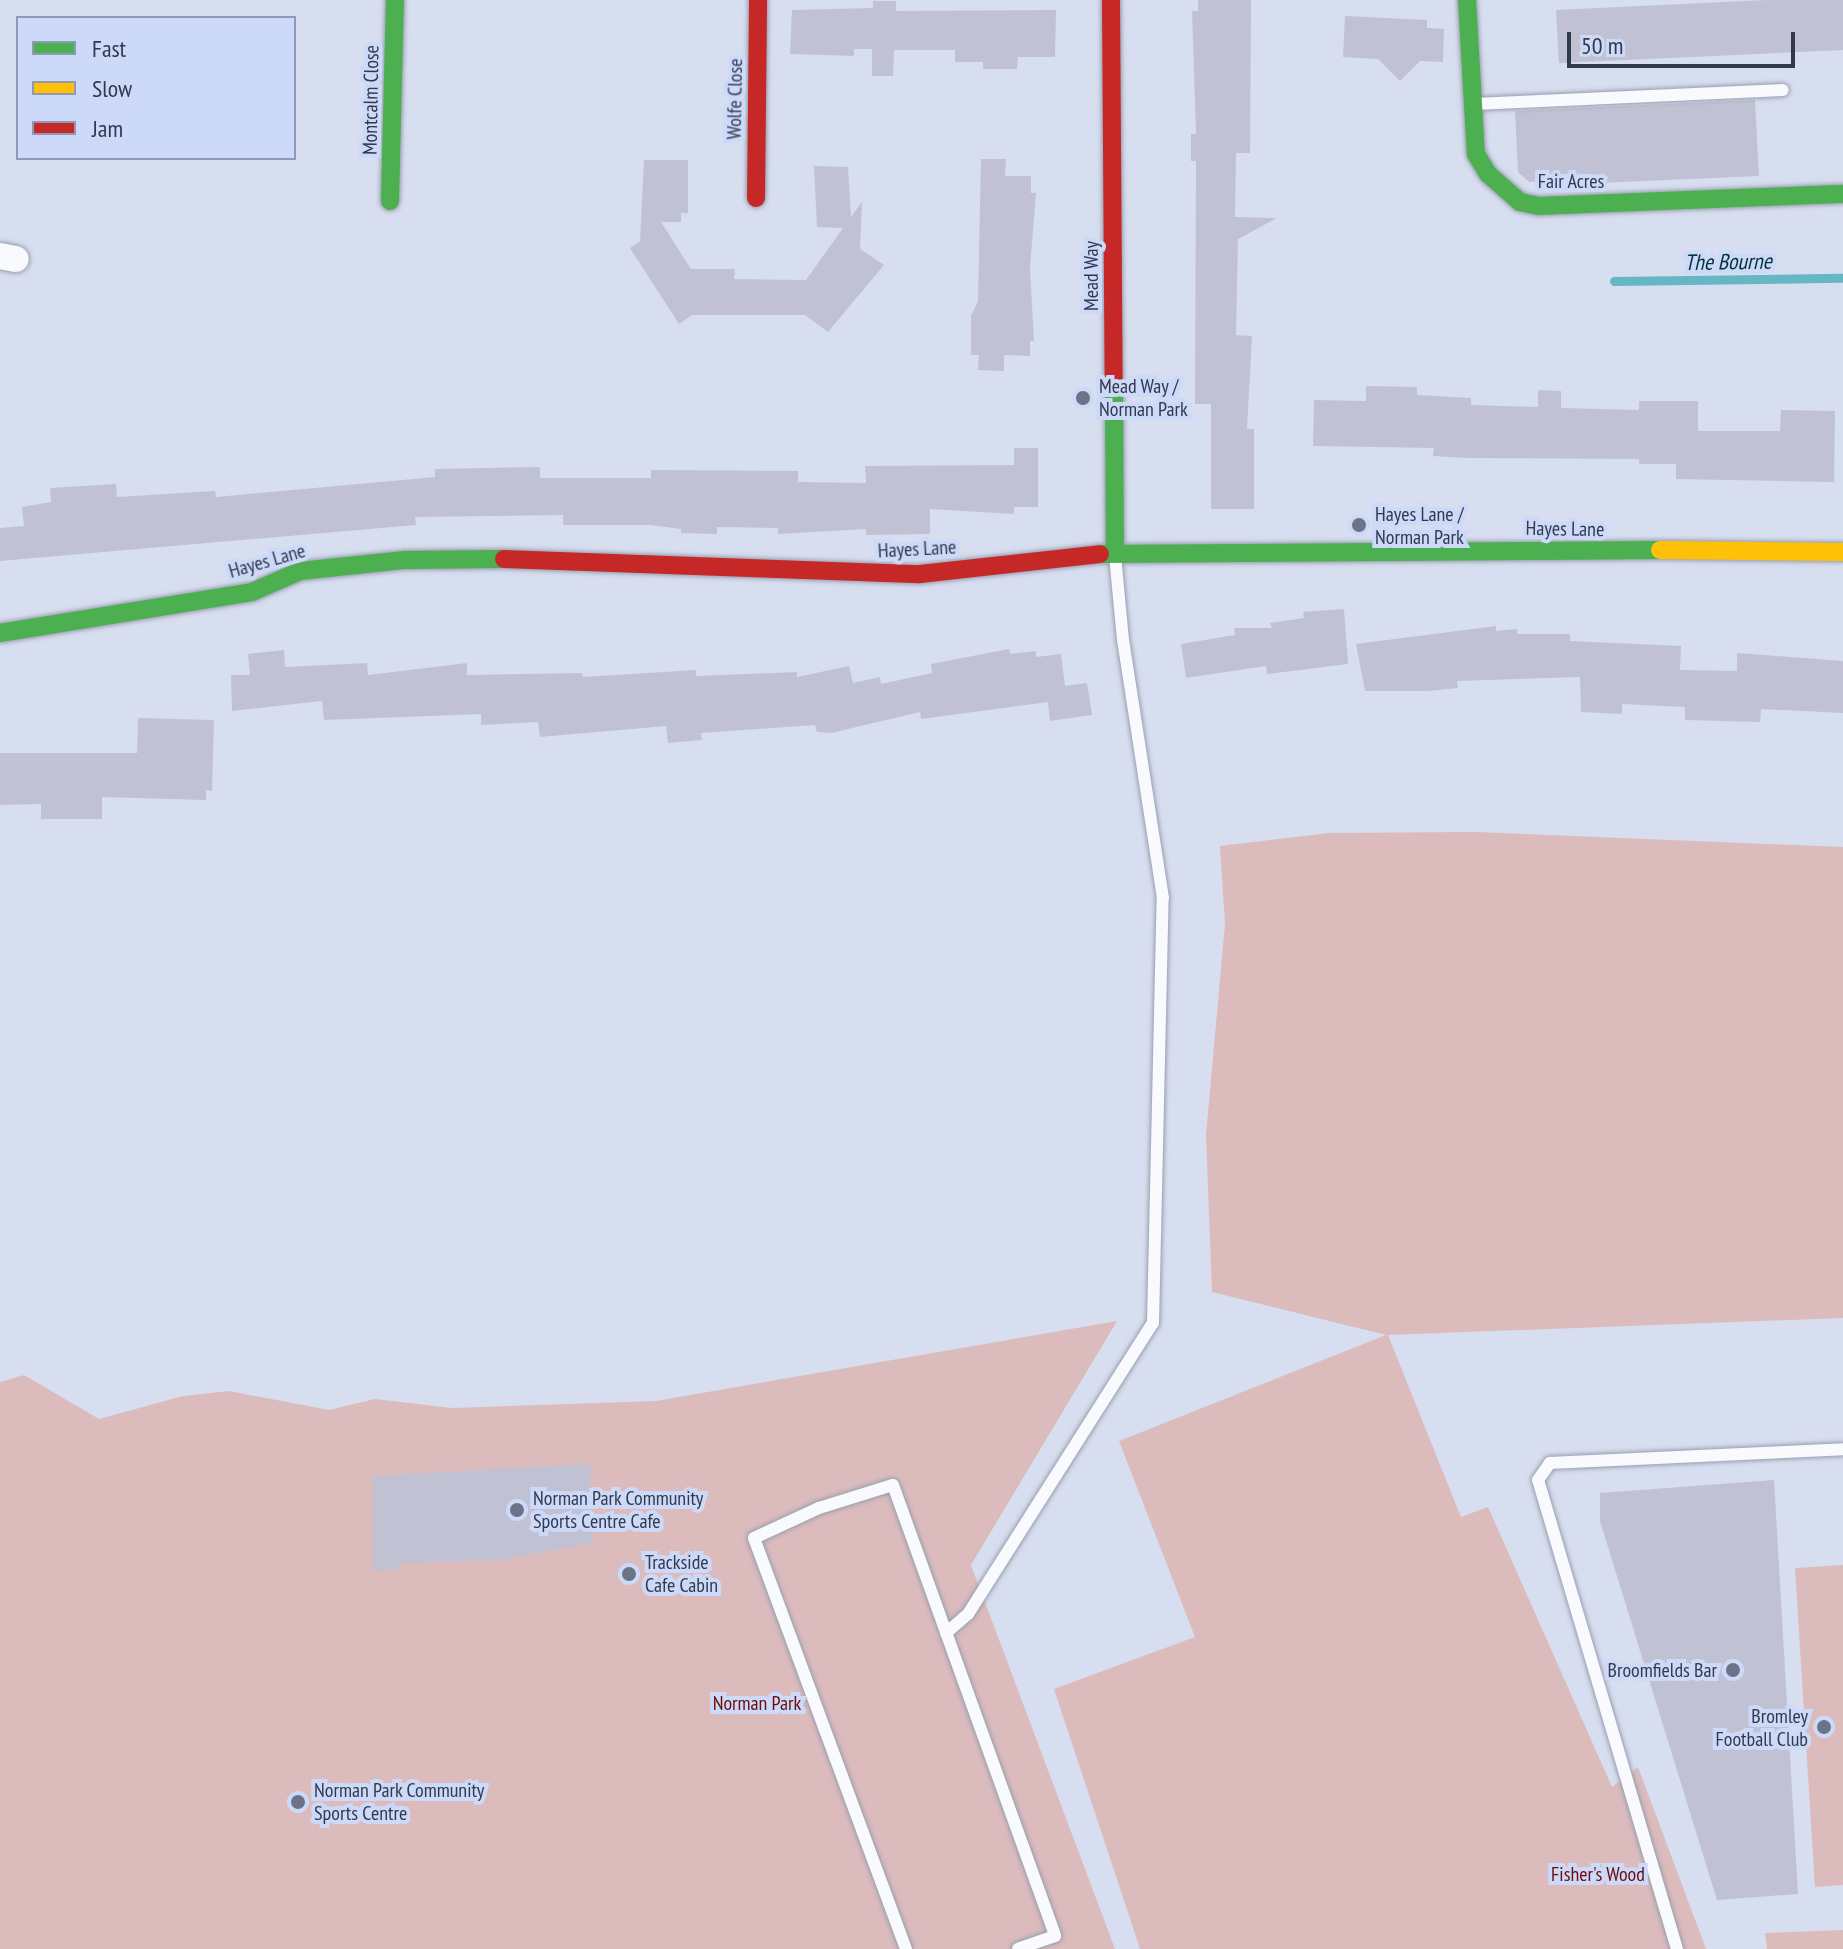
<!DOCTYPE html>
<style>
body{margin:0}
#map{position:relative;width:1843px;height:1949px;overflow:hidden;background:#d7deef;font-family:"PT Sans Narrow",sans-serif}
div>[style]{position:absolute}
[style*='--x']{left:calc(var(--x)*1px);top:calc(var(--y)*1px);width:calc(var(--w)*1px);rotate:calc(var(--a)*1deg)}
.green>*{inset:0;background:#dcbbbd}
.stream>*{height:9px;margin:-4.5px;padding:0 4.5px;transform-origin:4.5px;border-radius:4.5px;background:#67b6c6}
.building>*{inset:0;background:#c0c2d4}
.roads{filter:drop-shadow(0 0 2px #989faf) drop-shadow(0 0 2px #989faf)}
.lane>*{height:12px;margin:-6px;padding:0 6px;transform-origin:6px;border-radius:6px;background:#f9fafd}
.street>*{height:26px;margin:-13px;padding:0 13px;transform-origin:13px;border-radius:13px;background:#f9fafd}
.fast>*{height:18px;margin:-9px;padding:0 9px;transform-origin:9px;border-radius:9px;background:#4caf50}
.slow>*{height:18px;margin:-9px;padding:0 9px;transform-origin:9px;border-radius:9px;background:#ffc107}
.jam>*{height:18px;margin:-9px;padding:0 9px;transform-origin:9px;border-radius:9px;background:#c62828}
.dots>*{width:22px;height:22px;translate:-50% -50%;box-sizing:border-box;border:4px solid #cdd9f9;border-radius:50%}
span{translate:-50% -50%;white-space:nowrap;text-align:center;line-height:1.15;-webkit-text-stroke:8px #cdd9f9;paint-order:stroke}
.street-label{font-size:20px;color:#31394d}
.poi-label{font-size:20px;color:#31394d}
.left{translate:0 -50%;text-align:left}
.right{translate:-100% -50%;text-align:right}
.park-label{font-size:20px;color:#6c0c08}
.water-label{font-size:22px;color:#003239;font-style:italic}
.legend{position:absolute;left:16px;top:16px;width:280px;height:144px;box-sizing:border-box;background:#cdd9f9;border:2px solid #8f99b4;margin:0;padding:10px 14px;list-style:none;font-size:24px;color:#31394d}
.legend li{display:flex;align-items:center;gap:16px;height:40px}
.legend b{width:40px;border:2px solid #8f99b4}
.scale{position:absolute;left:1567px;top:32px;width:228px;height:36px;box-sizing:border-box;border:4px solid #31394d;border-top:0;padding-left:10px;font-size:24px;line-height:28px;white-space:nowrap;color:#31394d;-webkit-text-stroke:6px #cdd9f9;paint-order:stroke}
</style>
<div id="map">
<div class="green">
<div style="clip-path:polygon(1476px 832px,1843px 847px,1843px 1318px,1388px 1335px,1461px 1517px,1488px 1507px,1612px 1787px,1638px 1767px,1706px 1949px,1140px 1949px,1054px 1689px,1195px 1637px,1119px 1441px,1386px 1335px,1212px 1292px,1206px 1135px,1225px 924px,1220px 846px,1329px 833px)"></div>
<div style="clip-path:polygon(1117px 1321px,971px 1565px,1115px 1949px,0 1949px,0 1382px,24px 1375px,99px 1419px,183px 1396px,229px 1391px,329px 1410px,375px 1399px,452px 1408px,656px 1401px)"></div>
<div style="clip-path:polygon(1843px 1565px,1843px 1885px,1815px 1887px,1795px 1568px)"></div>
<div style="clip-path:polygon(1843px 1930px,1843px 1949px,1767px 1949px,1765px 1933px)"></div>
</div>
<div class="stream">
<div style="--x:1614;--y:281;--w:229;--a:-0.8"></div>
</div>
<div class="building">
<div style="clip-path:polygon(1198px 0,1251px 0,1250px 153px,1236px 153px,1235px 217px,1277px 218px,1238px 239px,1236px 335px,1252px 336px,1247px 429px,1254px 429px,1254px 509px,1211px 509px,1211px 404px,1195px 404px,1196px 161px,1191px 161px,1191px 134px,1196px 134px,1192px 11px,1198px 11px)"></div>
<div style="clip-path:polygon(1767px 0,1843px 0,1843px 50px,1559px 63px,1556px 10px)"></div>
<div style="clip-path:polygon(873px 1px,896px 1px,896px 11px,1056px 10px,1055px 57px,1018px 57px,1017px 69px,983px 69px,983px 62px,955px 62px,955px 50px,894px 50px,893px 76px,872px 76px,872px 49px,854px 49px,854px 56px,790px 54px,792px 10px,873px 8px)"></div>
<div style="clip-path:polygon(1345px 16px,1427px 20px,1427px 28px,1444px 29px,1443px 62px,1420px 61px,1400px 81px,1378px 59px,1343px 57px)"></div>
<div style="clip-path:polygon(1755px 100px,1759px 176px,1575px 184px,1575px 179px,1529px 182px,1518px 172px,1515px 111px)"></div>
<div style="clip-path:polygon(981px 159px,1006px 159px,1005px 176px,1031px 176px,1031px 193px,1036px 193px,1030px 268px,1034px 341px,1030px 341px,1030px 356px,1004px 355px,1004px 371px,978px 370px,979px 355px,971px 355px,971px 316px,978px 301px)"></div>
<div style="clip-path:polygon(644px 160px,688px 160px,688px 213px,681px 213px,681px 222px,661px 222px,691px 269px,735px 269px,734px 279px,806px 280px,843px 228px,817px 227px,814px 166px,848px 167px,851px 217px,862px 202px,860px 249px,884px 265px,828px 332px,805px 315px,692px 315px,679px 324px,630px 248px,640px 241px)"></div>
<div style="clip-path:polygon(1366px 386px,1417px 387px,1417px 395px,1471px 398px,1471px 405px,1538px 407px,1538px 390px,1561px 391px,1561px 408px,1639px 410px,1639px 401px,1698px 401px,1698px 431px,1780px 431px,1781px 410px,1835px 411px,1834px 482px,1676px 479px,1676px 464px,1639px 464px,1639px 459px,1468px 458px,1433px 456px,1434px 448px,1313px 446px,1314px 400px,1366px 401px)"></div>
<div style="clip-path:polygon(1014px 448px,1038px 448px,1038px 507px,1014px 507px,1014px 514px,930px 509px,930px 534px,866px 535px,866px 529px,778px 534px,778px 528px,717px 527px,717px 534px,681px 533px,681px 529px,650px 525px,563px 525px,563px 515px,415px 517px,416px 525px,0 561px,0 528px,24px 526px,22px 507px,51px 502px,50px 488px,116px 484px,117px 497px,215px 491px,216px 497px,435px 477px,435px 469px,540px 467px,540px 478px,651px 478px,651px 470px,798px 471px,798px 482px,866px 483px,865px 466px,1014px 465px)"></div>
<div style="clip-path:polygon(1344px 609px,1348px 664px,1267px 674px,1266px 666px,1186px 678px,1181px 644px,1235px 635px,1234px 628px,1272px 628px,1270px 623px,1304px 618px,1303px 612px)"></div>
<div style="clip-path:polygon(1496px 626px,1496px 631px,1517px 629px,1517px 634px,1570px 634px,1570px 641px,1681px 646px,1680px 670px,1737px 671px,1737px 653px,1843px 661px,1843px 713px,1761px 709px,1760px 722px,1685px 720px,1685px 707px,1622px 704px,1622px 714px,1581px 712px,1580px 677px,1457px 681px,1458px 688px,1427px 691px,1365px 691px,1356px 644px)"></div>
<div style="clip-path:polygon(1009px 649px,1010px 654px,1036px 651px,1036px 657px,1061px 654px,1065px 686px,1087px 683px,1092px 715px,1050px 721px,1048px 702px,921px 719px,920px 712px,831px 733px,817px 732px,815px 725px,701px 733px,702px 740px,668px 743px,666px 726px,540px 737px,538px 722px,481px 725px,481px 714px,324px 720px,322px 701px,232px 711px,231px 675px,250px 675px,248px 654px,284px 650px,285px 667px,367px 663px,368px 675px,467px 663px,467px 675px,582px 673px,583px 677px,696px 670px,696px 676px,797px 672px,797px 677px,849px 666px,853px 683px,880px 677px,881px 684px,932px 673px,931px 664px)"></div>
<div style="clip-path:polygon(138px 718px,214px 720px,212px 791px,206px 790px,206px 800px,102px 797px,102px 819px,41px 819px,41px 804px,0 805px,0 753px,137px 753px)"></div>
<div style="clip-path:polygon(590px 1464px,593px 1543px,499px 1560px,399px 1563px,398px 1569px,373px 1571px,373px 1476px)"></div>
<div style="clip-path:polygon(1774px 1480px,1798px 1894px,1717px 1900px,1600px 1521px,1600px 1493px)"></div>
</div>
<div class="roads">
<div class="lane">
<div style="--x:1475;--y:104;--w:308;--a:-2.6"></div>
<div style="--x:946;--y:1633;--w:29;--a:-41"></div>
<div style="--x:968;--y:1614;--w:345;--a:-57.6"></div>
<div style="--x:1153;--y:1323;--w:425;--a:-88.7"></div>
<div style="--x:1163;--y:898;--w:261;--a:-98.8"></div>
<div style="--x:1123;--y:640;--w:84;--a:-95.4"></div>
<div style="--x:906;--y:1949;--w:438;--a:-110.3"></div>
<div style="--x:754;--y:1538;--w:72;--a:-24.8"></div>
<div style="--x:819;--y:1508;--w:77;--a:-17.3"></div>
<div style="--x:893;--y:1485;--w:479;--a:70.2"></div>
<div style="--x:1055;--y:1936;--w:39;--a:161"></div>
<div style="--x:1677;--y:1949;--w:489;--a:-106.5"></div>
<div style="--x:1538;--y:1480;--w:21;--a:-55"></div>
<div style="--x:1550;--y:1463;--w:293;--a:-2.7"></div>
</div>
<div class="street">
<div style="--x:0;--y:256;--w:16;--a:11"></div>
</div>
<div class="fast">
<div style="--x:1467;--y:0;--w:154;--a:86.7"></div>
<div style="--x:1476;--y:154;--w:23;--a:59"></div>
<div style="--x:1488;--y:174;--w:43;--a:41.2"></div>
<div style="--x:1520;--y:202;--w:19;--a:12"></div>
<div style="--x:1539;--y:206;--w:304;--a:-2.3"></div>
<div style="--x:390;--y:201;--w:201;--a:-88.6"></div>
<div style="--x:1114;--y:384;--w:168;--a:89.7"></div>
<div style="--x:1100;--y:554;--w:560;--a:-0.41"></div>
<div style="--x:0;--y:633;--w:255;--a:-9.2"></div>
<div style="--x:252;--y:592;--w:52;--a:-23.6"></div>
<div style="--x:300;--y:571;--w:106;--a:-6"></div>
<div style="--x:405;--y:560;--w:99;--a:-0.6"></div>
</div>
<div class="slow">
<div style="--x:1660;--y:550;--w:183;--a:0.6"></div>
</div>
<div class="jam">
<div style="--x:1111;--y:0;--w:384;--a:89.6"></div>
<div style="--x:756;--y:198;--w:198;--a:-89.4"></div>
<div style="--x:504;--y:559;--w:416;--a:2.1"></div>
<div style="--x:920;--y:574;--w:181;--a:-6.3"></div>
</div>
</div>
<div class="dots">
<div style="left:1083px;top:398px;background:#6b7386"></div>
<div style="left:1359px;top:525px;background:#6b7386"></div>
<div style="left:517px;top:1510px;background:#6b7386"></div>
<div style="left:629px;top:1574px;background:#6b7386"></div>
<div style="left:1733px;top:1670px;background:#6b7386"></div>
<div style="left:1824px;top:1727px;background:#6b7386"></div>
<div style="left:298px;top:1802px;background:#6b7386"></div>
</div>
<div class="street-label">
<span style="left:735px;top:99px;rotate:-89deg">Wolfe Close</span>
<span style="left:371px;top:100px;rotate:-89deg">Montcalm Close</span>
<span style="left:1571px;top:181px">Fair Acres</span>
<span style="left:1091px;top:276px;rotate:-90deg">Mead Way</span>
<span style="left:1565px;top:529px;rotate:1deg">Hayes Lane</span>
<span style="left:917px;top:549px;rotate:-3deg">Hayes Lane</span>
<span style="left:267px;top:561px;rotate:-16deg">Hayes Lane</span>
</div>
<div class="poi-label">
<span class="left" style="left:1099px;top:398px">Mead Way /<br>Norman Park</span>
<span class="left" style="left:1375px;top:526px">Hayes Lane /<br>Norman Park</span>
<span class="left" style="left:533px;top:1510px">Norman Park Community<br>Sports Centre Cafe</span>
<span class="left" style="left:645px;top:1574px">Trackside<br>Cafe Cabin</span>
<span class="right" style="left:1717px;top:1670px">Broomfields Bar</span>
<span class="right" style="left:1808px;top:1728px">Bromley<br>Football Club</span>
<span class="left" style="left:314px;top:1802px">Norman Park Community<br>Sports Centre</span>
</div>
<div class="park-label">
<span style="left:757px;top:1703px">Norman Park</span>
<span style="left:1598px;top:1874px">Fisher's Wood</span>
</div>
<div class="water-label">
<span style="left:1728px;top:262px;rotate:-1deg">The Bourne</span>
</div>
<ul class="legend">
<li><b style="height:10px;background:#4caf50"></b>Fast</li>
<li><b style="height:10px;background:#ffc107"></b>Slow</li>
<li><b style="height:10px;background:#c62828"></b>Jam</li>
</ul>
<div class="scale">50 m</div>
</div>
